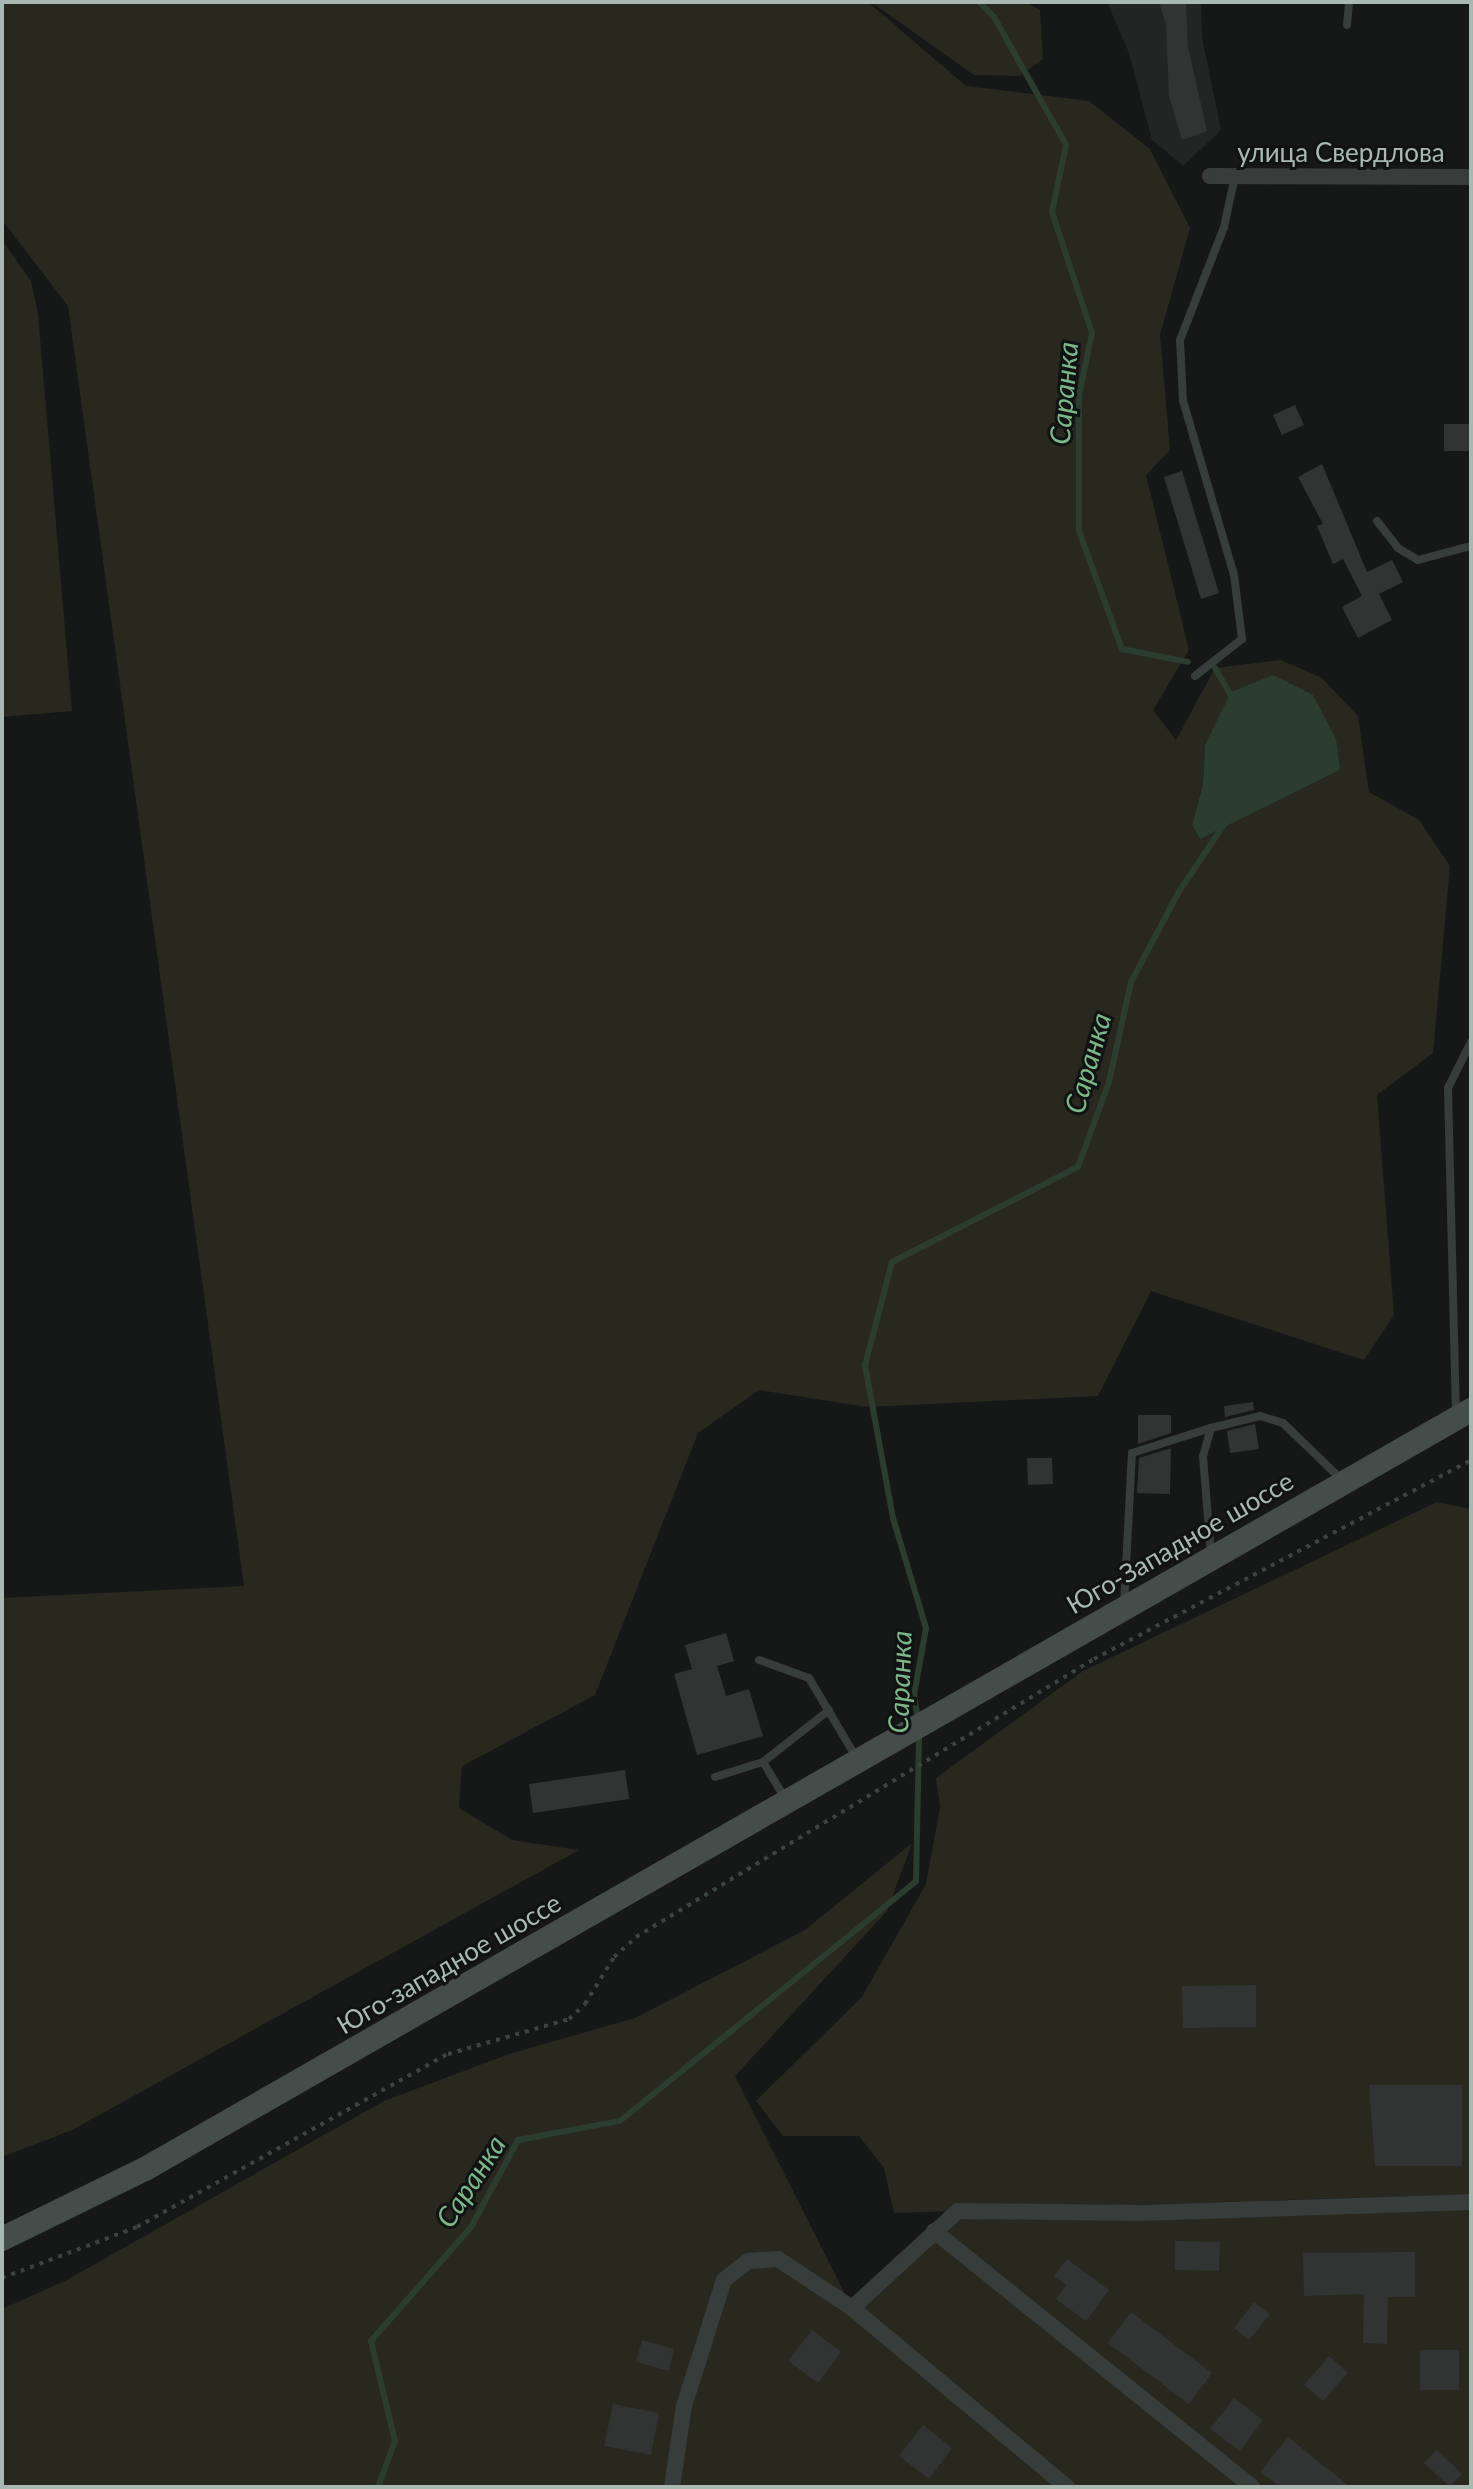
<!DOCTYPE html>
<meta charset="utf-8">
<style>
body{margin:0}
#map{position:relative;width:1473px;height:2489px;overflow:hidden;background:#161818;font-family:Lato,sans-serif}
div>[style]{position:absolute}
[style*='--x']{left:calc(var(--x)*1px);top:calc(var(--y)*1px);width:calc(var(--w)*1px);rotate:calc(var(--a)*1deg)}
.built>*{inset:0;background:#222524}
.green>*{inset:0;background:#28281f}
.water>*{inset:0;background:#2b3d2f}
.stream>*{height:6px;margin:-3px;padding:0 3px;transform-origin:3px;border-radius:3px;background:#2b3d2f}
.building>*{inset:0;background:#313433}
.path>*{height:4px;margin-top:-2px;transform-origin:0;background:repeating-linear-gradient(90deg,#3c4440 0 4px,transparent 0 10px)}
.service>*{height:8px;margin:-4px;padding:0 4px;transform-origin:4px;border-radius:4px;background:#363d3b}
.minor>*{height:16px;margin:-8px;padding:0 8px;transform-origin:8px;border-radius:8px;background:#363d3b}
.secondary>*{height:24px;margin:-12px;padding:0 12px;transform-origin:12px;border-radius:12px;background:#444d49}
span{translate:-50% -50%;white-space:nowrap;text-align:center;line-height:1.15;-webkit-text-stroke:6px #111313;paint-order:stroke}
.street-label{font-size:26px;color:#a7b9b0}
.water-label{font-size:28px;color:#7bb78a;font-style:italic}
.frame{position:absolute;inset:0;border:4px solid #a7b9b0;pointer-events:none}
</style>
<div id="map">
<div class="built">
<div style="clip-path:polygon(1107px 2px,1201px 2px,1202px 37px,1221px 130px,1183px 166px,1152px 140px,1129px 53px)"></div>
</div>
<div class="green">
<div style="clip-path:polygon(evenodd,2px 2px,868px 2px,966px 86px,1089px 101px,1150px 149px,1190px 228px,1160px 335px,1170px 450px,1146px 475px,1189px 650px,1153px 710px,1176px 740px,1215px 668px,1281px 660px,1322px 678px,1358px 716px,1369px 792px,1419px 820px,1450px 866px,1433px 1053px,1377px 1095px,1394px 1315px,1364px 1360px,1151px 1291px,1098px 1396px,867px 1407px,759px 1390px,698px 1433px,595px 1695px,462px 1766px,459px 1808px,512px 1840px,579px 1850px,72px 2130px,2px 2157px,2px 1598px,244px 1586px,68px 306px,2px 220px,2px 2px,1205px 745px,1340px 770px,1200px 839px,1192px 825px,1203px 784px,1205px 745px)"></div>
<div style="clip-path:polygon(871px 2px,1026px 2px,1040px 10px,1043px 59px,1020px 76px,974px 75px)"></div>
<div style="clip-path:polygon(2px 240px,31px 281px,38px 314px,72px 711px,2px 717px)"></div>
<div style="clip-path:polygon(1437px 1502px,1471px 1509px,1471px 2194px,981px 2210px,1471px 2202px,1471px 2487px,2px 2487px,2px 2309px,65px 2281px,384px 2101px,509px 2054px,635px 2018px,805px 1930px,912px 1843px,887px 1911px,735px 2076px,852px 2308px,957px 2211px,894px 2213px,884px 2168px,859px 2136px,783px 2136px,756px 2101px,862px 1997px,926px 1884px,940px 1807px,936px 1778px,1083px 1671px)"></div>
</div>
<div class="water">
<div style="clip-path:polygon(1273px 675px,1313px 695px,1336px 739px,1340px 770px,1200px 839px,1192px 825px,1203px 784px,1205px 745px,1231px 692px)"></div>
</div>
<div class="stream">
<div style="--x:979;--y:2;--w:21;--a:45"></div>
<div style="--x:994;--y:17;--w:147;--a:60.6"></div>
<div style="--x:1066;--y:145;--w:68;--a:101.8"></div>
<div style="--x:1052;--y:212;--w:127;--a:71.7"></div>
<div style="--x:1092;--y:333;--w:63;--a:101.8"></div>
<div style="--x:1079;--y:395;--w:136;--a:90"></div>
<div style="--x:1079;--y:531;--w:126;--a:70"></div>
<div style="--x:1122;--y:649;--w:67;--a:11.1"></div>
<div style="--x:1215;--y:668;--w:36;--a:60"></div>
<div style="--x:918;--y:1720;--w:25;--a:-99"></div>
<div style="--x:914;--y:1695;--w:68;--a:-79.8"></div>
<div style="--x:926;--y:1628;--w:115;--a:-106.7"></div>
<div style="--x:893;--y:1518;--w:156;--a:-100.4"></div>
<div style="--x:865;--y:1365;--w:106;--a:-75.3"></div>
<div style="--x:892;--y:1262;--w:209;--a:-27.1"></div>
<div style="--x:1078;--y:1167;--w:90;--a:-70"></div>
<div style="--x:1109;--y:1082;--w:102;--a:-77.6"></div>
<div style="--x:1131;--y:982;--w:104;--a:-62"></div>
<div style="--x:1180;--y:890;--w:88;--a:-56.1"></div>
<div style="--x:378;--y:2487;--w:49;--a:-69.7"></div>
<div style="--x:395;--y:2441;--w:103;--a:-103.5"></div>
<div style="--x:371;--y:2341;--w:152;--a:-48.7"></div>
<div style="--x:471;--y:2227;--w:99;--a:-61.6"></div>
<div style="--x:518;--y:2140;--w:104;--a:-10.6"></div>
<div style="--x:620;--y:2121;--w:381;--a:-39"></div>
<div style="--x:916;--y:1881;--w:149;--a:-88.8"></div>
</div>
<div class="building">
<div style="clip-path:polygon(1159px 2px,1186px 2px,1188px 47px,1207px 131px,1182px 140px,1169px 96px,1166px 24px)"></div>
<div style="clip-path:polygon(1295px 405px,1304px 425px,1282px 435px,1273px 415px)"></div>
<div style="clip-path:polygon(1444px 424px,1471px 424px,1471px 451px,1444px 451px)"></div>
<div style="clip-path:polygon(1322px 464px,1367px 572px,1392px 560px,1403px 582px,1379px 594px,1392px 620px,1358px 638px,1342px 607px,1362px 596px,1343px 559px,1333px 564px,1317px 526px,1323px 524px,1298px 477px)"></div>
<div style="clip-path:polygon(1182px 471px,1219px 593px,1201px 599px,1164px 477px)"></div>
<div style="clip-path:polygon(1253px 1402px,1254px 1410px,1225px 1417px,1224px 1406px)"></div>
<div style="clip-path:polygon(1138px 1415px,1171px 1415px,1171px 1433px,1138px 1444px)"></div>
<div style="clip-path:polygon(1255px 1424px,1259px 1449px,1230px 1453px,1227px 1431px)"></div>
<div style="clip-path:polygon(1171px 1448px,1170px 1494px,1137px 1493px,1139px 1458px)"></div>
<div style="clip-path:polygon(1027px 1458px,1052px 1458px,1053px 1484px,1028px 1485px)"></div>
<div style="clip-path:polygon(726px 1633px,734px 1661px,717px 1666px,726px 1696px,749px 1689px,763px 1736px,697px 1755px,674px 1674px,692px 1669px,685px 1645px)"></div>
<div style="clip-path:polygon(625px 1770px,629px 1799px,533px 1813px,529px 1784px)"></div>
<div style="clip-path:polygon(1256px 1985px,1256px 2027px,1183px 2028px,1182px 1986px)"></div>
<div style="clip-path:polygon(1369px 2085px,1462px 2085px,1462px 2166px,1375px 2166px)"></div>
<div style="clip-path:polygon(1175px 2241px,1220px 2242px,1219px 2271px,1175px 2270px)"></div>
<div style="clip-path:polygon(1415px 2252px,1415px 2297px,1388px 2297px,1387px 2344px,1363px 2343px,1364px 2294px,1304px 2296px,1303px 2253px)"></div>
<div style="clip-path:polygon(1067px 2259px,1109px 2290px,1086px 2321px,1056px 2299px,1066px 2285px,1054px 2276px)"></div>
<div style="clip-path:polygon(1254px 2302px,1270px 2314px,1249px 2340px,1234px 2328px)"></div>
<div style="clip-path:polygon(1131px 2312px,1212px 2373px,1189px 2404px,1108px 2343px)"></div>
<div style="clip-path:polygon(812px 2330px,841px 2352px,818px 2383px,788px 2361px)"></div>
<div style="clip-path:polygon(642px 2340px,674px 2349px,669px 2371px,636px 2362px)"></div>
<div style="clip-path:polygon(1420px 2350px,1459px 2350px,1459px 2390px,1420px 2390px)"></div>
<div style="clip-path:polygon(1329px 2356px,1348px 2373px,1323px 2401px,1304px 2385px)"></div>
<div style="clip-path:polygon(1234px 2398px,1263px 2420px,1240px 2451px,1210px 2429px)"></div>
<div style="clip-path:polygon(613px 2404px,659px 2413px,651px 2455px,604px 2446px)"></div>
<div style="clip-path:polygon(923px 2425px,952px 2448px,929px 2479px,899px 2456px)"></div>
<div style="clip-path:polygon(1288px 2437px,1350px 2487px,1280px 2487px,1260px 2472px)"></div>
<div style="clip-path:polygon(1437px 2450px,1462px 2474px,1450px 2487px,1424px 2463px)"></div>
</div>
<div class="path">
<div style="--x:2;--y:2278;--w:144;--a:-20.7"></div>
<div style="--x:137;--y:2227;--w:356;--a:-29.1"></div>
<div style="--x:448;--y:2054;--w:126;--a:-16.1"></div>
<div style="--x:569;--y:2019;--w:22;--a:-43"></div>
<div style="--x:585;--y:2004;--w:55;--a:-58.3"></div>
<div style="--x:614;--y:1957;--w:30;--a:-42"></div>
<div style="--x:636;--y:1937;--w:536;--a:-31.26"></div>
<div style="--x:1094;--y:1659;--w:426;--a:-27.8"></div>
</div>
<div class="service">
<div style="--x:1347;--y:25;--w:23;--a:-85"></div>
<div style="--x:1377;--y:521;--w:34;--a:52"></div>
<div style="--x:1398;--y:548;--w:23;--a:31"></div>
<div style="--x:1418;--y:560;--w:55;--a:-14.8"></div>
<div style="--x:1195;--y:676;--w:60;--a:-38.2"></div>
<div style="--x:1242;--y:639;--w:64;--a:-97.1"></div>
<div style="--x:1234;--y:575;--w:181;--a:-106.3"></div>
<div style="--x:1183;--y:401;--w:61;--a:-92.8"></div>
<div style="--x:1180;--y:340;--w:121;--a:-68.7"></div>
<div style="--x:1224;--y:227;--w:52;--a:-77.8"></div>
<div style="--x:1456;--y:1416;--w:328;--a:-91.4"></div>
<div style="--x:1448;--y:1088;--w:51;--a:-63.4"></div>
<div style="--x:1211;--y:1554;--w:98;--a:-94.7"></div>
<div style="--x:1203;--y:1456;--w:29;--a:-74"></div>
<div style="--x:1211;--y:1428;--w:50;--a:-13.8"></div>
<div style="--x:1260;--y:1416;--w:24;--a:17"></div>
<div style="--x:1283;--y:1423;--w:83;--a:44"></div>
<div style="--x:1124;--y:1605;--w:152;--a:-87"></div>
<div style="--x:1132;--y:1453;--w:83;--a:-17.6"></div>
<div style="--x:759;--y:1660;--w:53;--a:19.8"></div>
<div style="--x:809;--y:1678;--w:94;--a:59.3"></div>
<div style="--x:763;--y:1762;--w:84;--a:-38.2"></div>
<div style="--x:715;--y:1777;--w:50;--a:-17.4"></div>
<div style="--x:763;--y:1762;--w:44;--a:58.8"></div>
</div>
<div class="minor">
<div style="--x:1210;--y:176;--w:261;--a:0.2"></div>
<div style="--x:934;--y:2231;--w:408;--a:38.8"></div>
<div style="--x:852;--y:2308;--w:144;--a:-42.5"></div>
<div style="--x:958;--y:2211;--w:182;--a:0.6"></div>
<div style="--x:1140;--y:2213;--w:331;--a:-1.9"></div>
<div style="--x:672;--y:2487;--w:82;--a:-81.6"></div>
<div style="--x:684;--y:2406;--w:132;--a:-72.4"></div>
<div style="--x:724;--y:2280;--w:31;--a:-38"></div>
<div style="--x:748;--y:2261;--w:30;--a:-4"></div>
<div style="--x:778;--y:2259;--w:89;--a:33.5"></div>
<div style="--x:852;--y:2308;--w:280;--a:39.8"></div>
</div>
<div class="secondary">
<div style="--x:2;--y:2239;--w:159;--a:-26.1"></div>
<div style="--x:145;--y:2169;--w:1528;--a:-29.79"></div>
</div>
<div class="street-label">
<span style="left:1341px;top:153px">улица Свердлова</span>
<span style="left:1180px;top:1543px;rotate:-30deg">Юго-Западное шоссе</span>
<span style="left:449px;top:1964px;rotate:-30deg">Юго-западное шоссе</span>
</div>
<div class="water-label">
<span style="left:1063px;top:393px;rotate:-85deg">Саранка</span>
<span style="left:1087px;top:1063px;rotate:-74deg">Саранка</span>
<span style="left:899px;top:1682px;rotate:-88deg">Саранка</span>
<span style="left:470px;top:2181px;rotate:-57deg">Саранка</span>
</div>
<div class="frame"></div>
</div>
